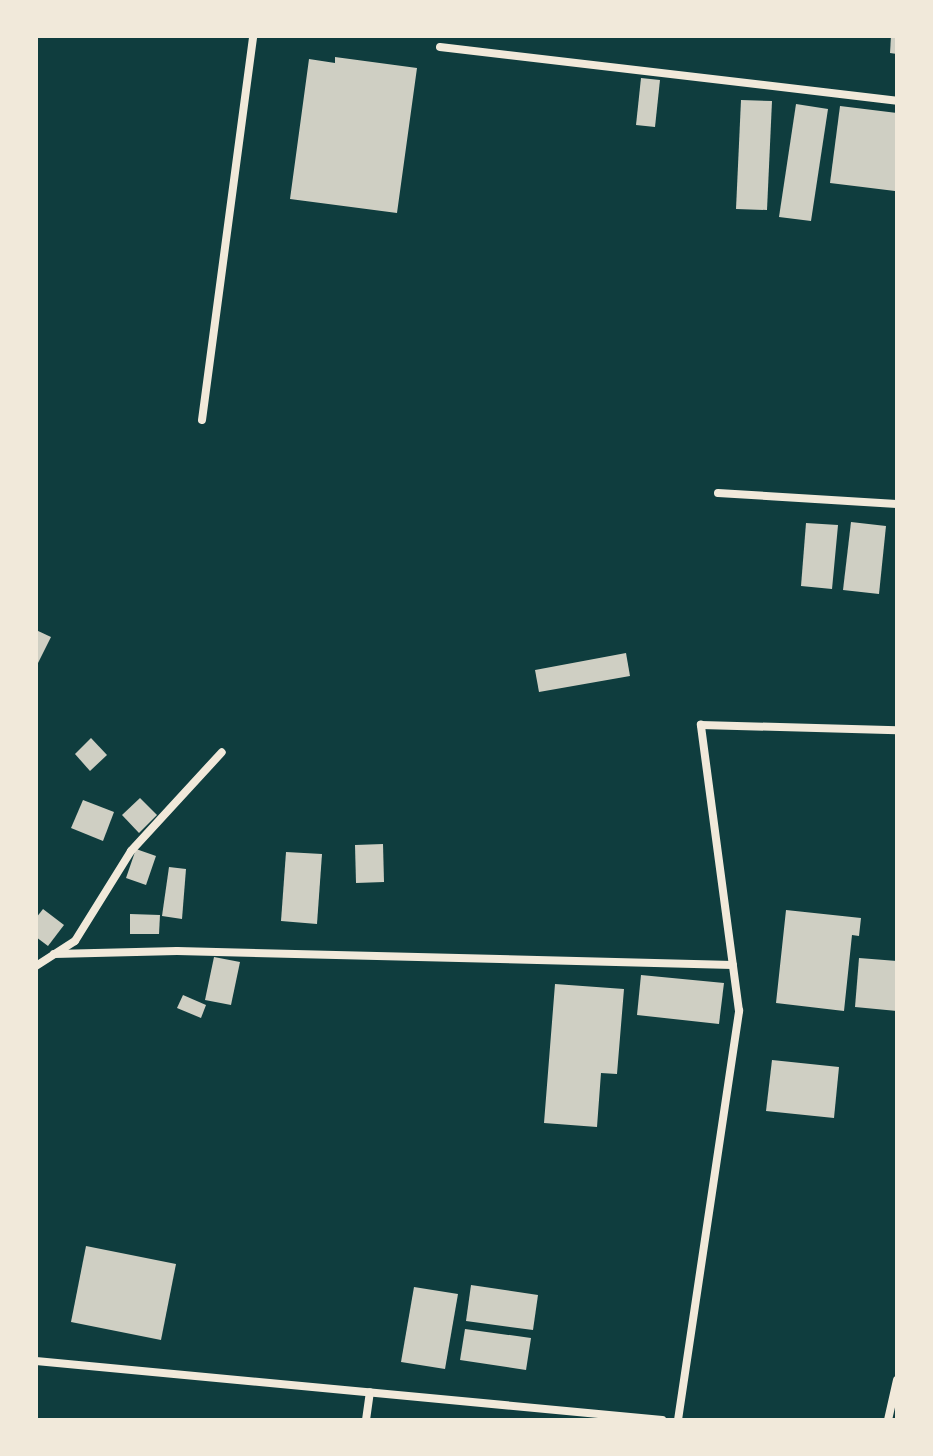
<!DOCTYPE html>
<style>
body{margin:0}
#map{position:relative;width:933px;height:1456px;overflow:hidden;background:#0f3d3e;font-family:"DejaVu Sans",sans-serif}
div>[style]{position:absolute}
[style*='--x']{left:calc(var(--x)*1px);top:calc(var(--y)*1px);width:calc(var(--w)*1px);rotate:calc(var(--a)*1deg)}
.building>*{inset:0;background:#cfcfc3}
.minor>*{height:8px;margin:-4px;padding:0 4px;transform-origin:4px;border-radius:4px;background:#f1e9da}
span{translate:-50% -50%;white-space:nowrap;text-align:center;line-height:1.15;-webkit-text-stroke:6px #f1e9da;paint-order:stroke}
.frame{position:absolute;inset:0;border:38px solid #f1e9da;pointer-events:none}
</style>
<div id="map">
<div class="building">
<div style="clip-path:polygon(891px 36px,897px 36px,897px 54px,890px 53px)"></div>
<div style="clip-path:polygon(335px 57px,417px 68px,397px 213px,290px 199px,309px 59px,335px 63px)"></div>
<div style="clip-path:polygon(641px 78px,660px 80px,655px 127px,636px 125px)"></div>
<div style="clip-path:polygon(741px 100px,772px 101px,767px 210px,736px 209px)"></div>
<div style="clip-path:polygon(796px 104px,828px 109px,811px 221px,779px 217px)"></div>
<div style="clip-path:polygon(840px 106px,897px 113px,895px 191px,830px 183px)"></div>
<div style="clip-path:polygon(851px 522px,886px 526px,879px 594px,843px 590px)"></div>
<div style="clip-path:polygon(806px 523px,838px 525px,832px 589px,801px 586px)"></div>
<div style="clip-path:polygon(36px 630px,51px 637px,36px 667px)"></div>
<div style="clip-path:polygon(626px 653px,630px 676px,539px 692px,535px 670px)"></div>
<div style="clip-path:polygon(91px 738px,107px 755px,90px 771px,75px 754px)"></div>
<div style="clip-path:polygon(140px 798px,157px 815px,139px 833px,122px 815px)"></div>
<div style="clip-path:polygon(83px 800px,114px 812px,103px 841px,71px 828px)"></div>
<div style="clip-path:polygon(383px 844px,384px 882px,356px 883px,355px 845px)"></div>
<div style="clip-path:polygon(136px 849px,156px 856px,146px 885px,126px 878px)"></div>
<div style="clip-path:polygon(286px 852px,322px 854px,317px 924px,281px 921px)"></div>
<div style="clip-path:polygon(169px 867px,186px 869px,182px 919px,162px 916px)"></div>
<div style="clip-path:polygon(43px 909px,64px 925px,48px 946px,36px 937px,36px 918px)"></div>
<div style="clip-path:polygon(786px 910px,861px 918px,859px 936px,852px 935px,844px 1011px,776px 1003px)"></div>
<div style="clip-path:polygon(130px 914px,160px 915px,159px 934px,130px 934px)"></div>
<div style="clip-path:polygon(214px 957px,240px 962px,231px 1005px,205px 1000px)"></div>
<div style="clip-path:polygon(859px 958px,897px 961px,897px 1011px,855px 1007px)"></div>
<div style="clip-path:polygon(641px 975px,724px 983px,719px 1024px,637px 1015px)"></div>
<div style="clip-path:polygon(555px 984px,624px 989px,617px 1074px,601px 1073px,597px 1127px,544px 1123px)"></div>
<div style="clip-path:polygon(183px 995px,206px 1005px,201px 1018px,177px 1008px)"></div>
<div style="clip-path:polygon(772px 1060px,839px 1067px,834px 1118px,766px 1111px)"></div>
<div style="clip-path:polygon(86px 1246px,176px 1264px,161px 1340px,71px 1322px)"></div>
<div style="clip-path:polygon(471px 1285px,538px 1295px,533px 1330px,466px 1321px)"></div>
<div style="clip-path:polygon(414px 1287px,458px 1294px,445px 1369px,401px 1362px)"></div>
<div style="clip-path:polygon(465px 1329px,531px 1338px,526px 1370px,460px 1360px)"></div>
</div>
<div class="minor">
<div style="--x:440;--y:47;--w:460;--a:6.7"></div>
<div style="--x:202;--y:420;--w:387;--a:-82.4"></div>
<div style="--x:718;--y:493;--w:179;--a:3.5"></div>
<div style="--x:54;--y:954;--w:123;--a:-1.4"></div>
<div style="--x:177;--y:951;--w:556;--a:1.44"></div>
<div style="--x:36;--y:966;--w:46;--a:-32.7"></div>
<div style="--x:75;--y:941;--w:106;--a:-58.1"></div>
<div style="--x:131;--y:851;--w:134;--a:-47.4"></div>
<div style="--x:36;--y:1361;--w:629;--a:5.38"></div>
<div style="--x:366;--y:1420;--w:28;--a:-82"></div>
<div style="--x:678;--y:1420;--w:414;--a:-81.5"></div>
<div style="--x:739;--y:1011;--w:289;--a:-97.6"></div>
<div style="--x:701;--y:725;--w:196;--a:1.5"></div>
<div style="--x:888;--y:1420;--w:41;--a:-77.3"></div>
</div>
<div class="frame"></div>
</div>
